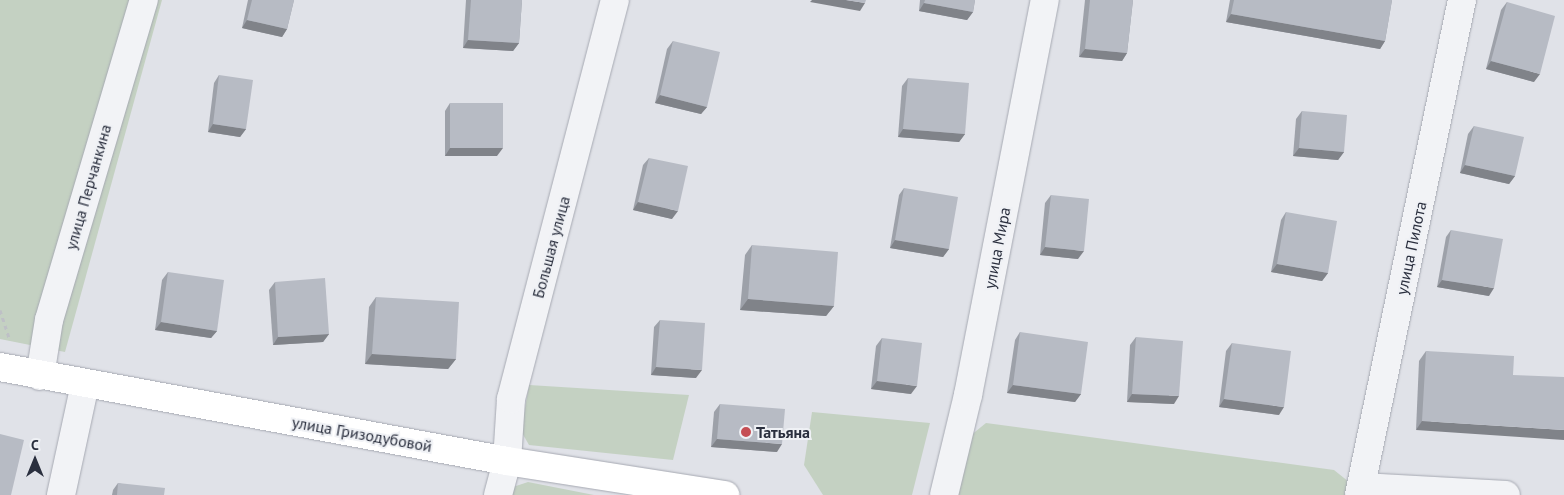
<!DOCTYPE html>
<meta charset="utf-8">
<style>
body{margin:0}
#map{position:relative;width:1564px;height:495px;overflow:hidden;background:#e0e2e8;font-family:"PT Sans",sans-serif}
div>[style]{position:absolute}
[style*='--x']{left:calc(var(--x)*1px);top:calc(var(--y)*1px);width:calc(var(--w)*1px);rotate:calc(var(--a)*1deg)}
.green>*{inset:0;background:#c4d1c2}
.path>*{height:3px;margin-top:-1.5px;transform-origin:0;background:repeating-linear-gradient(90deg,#bec0c6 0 4px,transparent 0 8px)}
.roads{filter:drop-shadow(0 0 1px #a6a9b2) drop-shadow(0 0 1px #a6a9b2)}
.street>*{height:28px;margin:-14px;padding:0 14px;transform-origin:14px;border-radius:14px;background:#f2f3f6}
.secondary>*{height:28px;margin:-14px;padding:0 14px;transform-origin:14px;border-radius:14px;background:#fff}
.wall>*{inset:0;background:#9da1a9}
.shaded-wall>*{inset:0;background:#808389}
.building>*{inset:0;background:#b7bbc4}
.dots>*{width:14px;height:14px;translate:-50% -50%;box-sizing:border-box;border:2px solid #eff1f5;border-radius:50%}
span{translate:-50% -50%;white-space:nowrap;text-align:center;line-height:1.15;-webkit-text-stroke:4px #eff1f5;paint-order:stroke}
.street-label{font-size:16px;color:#2a2f3e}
.poi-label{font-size:16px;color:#2a2f3e;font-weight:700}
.left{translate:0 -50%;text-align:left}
.north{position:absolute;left:10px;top:435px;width:50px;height:50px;-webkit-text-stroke:4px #eff1f5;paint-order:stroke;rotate:0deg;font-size:14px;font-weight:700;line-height:20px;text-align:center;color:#2a2f3e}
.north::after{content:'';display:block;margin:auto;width:18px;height:22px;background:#2a2f3e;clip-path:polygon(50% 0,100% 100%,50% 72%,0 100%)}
</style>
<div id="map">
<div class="green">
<div style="clip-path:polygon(0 0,162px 0,65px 352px,0 339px)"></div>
<div style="clip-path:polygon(529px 385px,689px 395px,673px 460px,529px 445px,521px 431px)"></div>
<div style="clip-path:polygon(812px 412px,930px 423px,912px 495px,823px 495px,804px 465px)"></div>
<div style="clip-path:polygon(986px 423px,1334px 470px,1349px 482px,1345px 495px,953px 495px,965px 440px)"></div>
<div style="clip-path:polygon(528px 482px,594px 495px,509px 495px,510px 488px)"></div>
</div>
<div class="path">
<div style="--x:0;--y:310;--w:29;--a:72"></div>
</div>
<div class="roads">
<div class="street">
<div style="--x:40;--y:376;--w:57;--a:-80.9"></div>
<div style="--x:49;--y:320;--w:334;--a:-73.5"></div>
<div style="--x:1362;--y:487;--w:144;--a:3.2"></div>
<div style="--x:61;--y:495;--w:114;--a:-77.8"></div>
<div style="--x:498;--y:495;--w:35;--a:-75"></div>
<div style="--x:507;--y:461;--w:62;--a:-86.3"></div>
<div style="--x:511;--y:399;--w:412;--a:-75.4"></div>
<div style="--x:944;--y:495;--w:103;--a:-76.5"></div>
<div style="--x:968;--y:395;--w:402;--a:-79"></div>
<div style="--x:1359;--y:495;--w:506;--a:-78.25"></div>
</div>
<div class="secondary">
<div style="--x:0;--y:367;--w:516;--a:10.5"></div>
<div style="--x:507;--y:461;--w:221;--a:8.9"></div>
</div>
</div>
<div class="wall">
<div style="clip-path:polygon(248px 0,294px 0,287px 29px,282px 37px,242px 28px)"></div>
<div style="clip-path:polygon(466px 0,522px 0,519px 43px,513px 51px,463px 48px)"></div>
<div style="clip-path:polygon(920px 0,975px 0,973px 12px,967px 20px,919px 11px)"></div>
<div style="clip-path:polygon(1085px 0,1133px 0,1127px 53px,1122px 61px,1079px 57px)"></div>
<div style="clip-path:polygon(1230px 0,1392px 0,1385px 41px,1380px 49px,1226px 22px)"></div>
<div style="clip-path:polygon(1507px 2px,1534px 82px,1486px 69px,1501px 10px)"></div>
<div style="clip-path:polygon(673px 41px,707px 107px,701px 114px,655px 103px,667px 49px)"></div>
<div style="clip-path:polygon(219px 75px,246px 129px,240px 137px,208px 132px,214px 83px)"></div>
<div style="clip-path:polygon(908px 78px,965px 134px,959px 142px,898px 137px,902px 86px)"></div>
<div style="clip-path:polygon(450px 103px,497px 156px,445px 156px,445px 111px)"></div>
<div style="clip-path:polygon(1302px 111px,1344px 152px,1338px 160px,1293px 156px,1296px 119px)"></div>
<div style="clip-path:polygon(1474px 126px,1515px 176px,1509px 184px,1460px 173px,1468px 134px)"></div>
<div style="clip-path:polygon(649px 158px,672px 219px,633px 210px,643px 165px)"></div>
<div style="clip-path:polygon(904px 188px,949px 249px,943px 257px,890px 248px,899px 195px)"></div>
<div style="clip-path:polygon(1051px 195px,1078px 259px,1040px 255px,1045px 203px)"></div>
<div style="clip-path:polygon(1286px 212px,1328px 273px,1322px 281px,1271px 272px,1281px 220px)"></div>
<div style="clip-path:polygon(1451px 230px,1489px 296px,1437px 287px,1446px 237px)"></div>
<div style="clip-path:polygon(752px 245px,834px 306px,826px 316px,740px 310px,745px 255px)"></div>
<div style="clip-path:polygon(168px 272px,217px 331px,211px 338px,155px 330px,162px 280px)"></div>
<div style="clip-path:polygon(275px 282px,329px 334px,323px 342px,273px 345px,269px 290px)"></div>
<div style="clip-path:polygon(376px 297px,456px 359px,448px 369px,365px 364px,369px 307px)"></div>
<div style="clip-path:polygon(660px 320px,696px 378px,651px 375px,654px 327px)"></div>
<div style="clip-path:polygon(1020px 332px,1081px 394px,1075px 402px,1007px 393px,1015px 340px)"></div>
<div style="clip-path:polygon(1136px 337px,1174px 404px,1127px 402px,1130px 345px)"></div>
<div style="clip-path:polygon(882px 338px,911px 394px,871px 389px,876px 346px)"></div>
<div style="clip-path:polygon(1232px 343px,1279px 415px,1219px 407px,1226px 351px)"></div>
<div style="clip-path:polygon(1426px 351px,1513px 375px,1416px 430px,1419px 361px)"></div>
<div style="clip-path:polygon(720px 404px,777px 452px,711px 447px,714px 412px)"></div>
<div style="clip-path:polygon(118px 483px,164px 495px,112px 495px,113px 490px)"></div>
</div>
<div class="shaded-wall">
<div style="clip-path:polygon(812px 0,846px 0,865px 3px,860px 11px,810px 2px)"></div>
<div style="clip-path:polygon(924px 3px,973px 12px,967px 20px,919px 11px)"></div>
<div style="clip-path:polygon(1231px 14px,1385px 41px,1380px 49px,1226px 22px)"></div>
<div style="clip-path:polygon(247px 20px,287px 29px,282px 37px,242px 28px)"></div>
<div style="clip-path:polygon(468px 40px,519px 43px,513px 51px,463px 48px)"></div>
<div style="clip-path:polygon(1085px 49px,1127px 53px,1122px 61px,1079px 57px)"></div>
<div style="clip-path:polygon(1491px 61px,1540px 74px,1534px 82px,1486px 69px)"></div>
<div style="clip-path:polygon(660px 95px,707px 107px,701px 114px,655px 103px)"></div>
<div style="clip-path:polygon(213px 124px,246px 129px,240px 137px,208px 132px)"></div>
<div style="clip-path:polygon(903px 129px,965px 134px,959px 142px,898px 137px)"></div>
<div style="clip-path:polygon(450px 148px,503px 148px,497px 156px,445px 156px)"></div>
<div style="clip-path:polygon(1299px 148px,1344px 152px,1338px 160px,1293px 156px)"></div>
<div style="clip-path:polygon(1465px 165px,1515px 176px,1509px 184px,1460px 173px)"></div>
<div style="clip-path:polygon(638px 202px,678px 211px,672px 219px,633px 210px)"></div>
<div style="clip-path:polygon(895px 240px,949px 249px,943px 257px,890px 248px)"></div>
<div style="clip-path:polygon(1045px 247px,1084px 251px,1078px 259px,1040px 255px)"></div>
<div style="clip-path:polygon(1277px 264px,1328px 273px,1322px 281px,1271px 272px)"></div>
<div style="clip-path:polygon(1442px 280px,1494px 288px,1489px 296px,1437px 287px)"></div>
<div style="clip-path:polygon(748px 299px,834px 306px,826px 316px,740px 310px)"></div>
<div style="clip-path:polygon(161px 322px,217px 331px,211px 338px,155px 330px)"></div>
<div style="clip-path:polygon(329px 334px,323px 342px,273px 345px,278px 337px)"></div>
<div style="clip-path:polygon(372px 354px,456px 359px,448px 369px,365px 364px)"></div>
<div style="clip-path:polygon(656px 367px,702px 370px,696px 378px,651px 375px)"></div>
<div style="clip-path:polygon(877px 381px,917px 386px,911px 394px,871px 389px)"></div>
<div style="clip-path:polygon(1013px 385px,1081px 394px,1075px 402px,1007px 393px)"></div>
<div style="clip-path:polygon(1132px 394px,1179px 396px,1174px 404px,1127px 402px)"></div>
<div style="clip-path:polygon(1224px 399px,1284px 407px,1279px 415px,1219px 407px)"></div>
<div style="clip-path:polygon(1422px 421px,1564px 430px,1564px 440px,1416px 430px)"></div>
<div style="clip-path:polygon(717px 439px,782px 444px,777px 452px,711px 447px)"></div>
</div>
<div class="building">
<div style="clip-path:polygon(252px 0,294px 0,287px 29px,247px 20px)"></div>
<div style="clip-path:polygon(471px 0,522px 0,519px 43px,468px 40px)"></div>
<div style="clip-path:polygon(846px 0,866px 0,865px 3px)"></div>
<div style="clip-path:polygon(925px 0,975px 0,973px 12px,924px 3px)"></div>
<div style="clip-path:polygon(1090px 0,1133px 0,1127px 53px,1085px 49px)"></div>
<div style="clip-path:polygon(1234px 0,1392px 0,1385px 41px,1231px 14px)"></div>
<div style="clip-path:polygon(1507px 2px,1555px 16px,1540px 74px,1491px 61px)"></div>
<div style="clip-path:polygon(673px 41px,720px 52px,707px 107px,660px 95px)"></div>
<div style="clip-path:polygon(219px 75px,253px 80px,246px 129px,213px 124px)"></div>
<div style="clip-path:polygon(908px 78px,969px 83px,965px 134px,903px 129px)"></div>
<div style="clip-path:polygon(450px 103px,503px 103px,503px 148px,450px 148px)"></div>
<div style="clip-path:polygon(1302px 111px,1347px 115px,1344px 152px,1299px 148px)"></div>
<div style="clip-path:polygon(1474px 126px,1524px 137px,1515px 176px,1465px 165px)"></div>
<div style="clip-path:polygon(649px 158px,688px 166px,678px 211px,638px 202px)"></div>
<div style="clip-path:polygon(904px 188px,958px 197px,949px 249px,895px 240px)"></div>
<div style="clip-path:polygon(1051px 195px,1089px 199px,1084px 251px,1045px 247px)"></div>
<div style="clip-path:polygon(1286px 212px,1337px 221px,1328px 273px,1277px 264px)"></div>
<div style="clip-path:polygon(1451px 230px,1503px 239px,1494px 288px,1442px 280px)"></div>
<div style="clip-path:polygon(752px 245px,838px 252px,834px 306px,748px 299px)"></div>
<div style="clip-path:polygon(168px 272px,224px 280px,217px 331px,161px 322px)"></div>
<div style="clip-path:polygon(325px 278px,329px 334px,278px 337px,275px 282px)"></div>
<div style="clip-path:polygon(376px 297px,459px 302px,456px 359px,372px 354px)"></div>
<div style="clip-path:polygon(660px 320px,705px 323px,702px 370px,656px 367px)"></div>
<div style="clip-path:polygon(1020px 332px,1088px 342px,1081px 394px,1013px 385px)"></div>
<div style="clip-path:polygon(1136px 337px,1183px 341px,1179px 396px,1132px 394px)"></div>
<div style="clip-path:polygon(882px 338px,922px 343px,917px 386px,877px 381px)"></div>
<div style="clip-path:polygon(1232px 343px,1291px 351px,1284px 407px,1224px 399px)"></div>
<div style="clip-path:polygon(1426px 351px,1514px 356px,1513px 375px,1564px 377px,1564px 430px,1422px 421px)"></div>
<div style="clip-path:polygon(720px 404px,785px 409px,782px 444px,717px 439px)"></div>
<div style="clip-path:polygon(0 434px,24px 440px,11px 495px,0 495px)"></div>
<div style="clip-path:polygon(118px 483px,165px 488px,164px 495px,117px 495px)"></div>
</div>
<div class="dots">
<div style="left:746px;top:432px;background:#c54d53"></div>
</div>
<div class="street-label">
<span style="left:88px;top:187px;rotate:-74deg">улица Перчанкина</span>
<span style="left:551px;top:247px;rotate:-75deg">Большая улица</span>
<span style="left:997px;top:248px;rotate:-79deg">улица Мира</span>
<span style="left:1411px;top:248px;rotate:-78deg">улица Пилота</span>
<span style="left:362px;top:434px;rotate:10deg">улица Гризодубовой</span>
</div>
<div class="poi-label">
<span class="left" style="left:756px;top:432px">Татьяна</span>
</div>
<div class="north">С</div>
</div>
